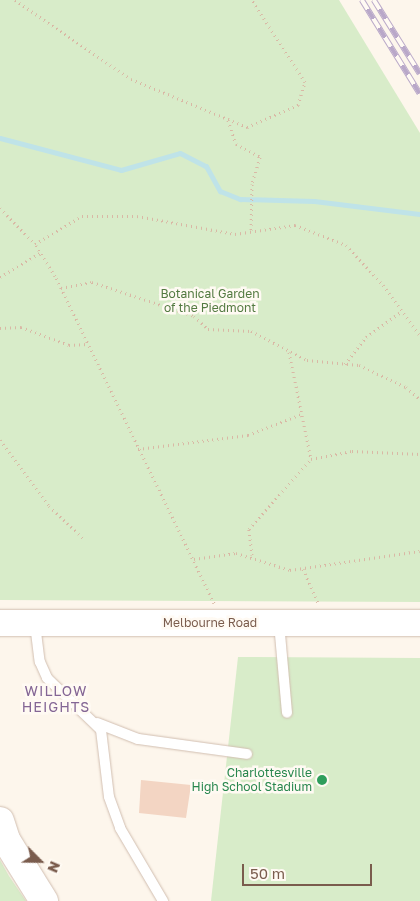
<!DOCTYPE html>
<style>
body{margin:0}
#map{position:relative;width:420px;height:901px;overflow:hidden;background:#fdf6ec;font-family:"Golos Text",sans-serif}
div>[style]{position:absolute}
[style*='--x']{left:calc(var(--x)*1px);top:calc(var(--y)*1px);width:calc(var(--w)*1px);rotate:calc(var(--a)*1deg)}
.green>*{inset:0;background:#d8ecc9}
.stream>*{height:5px;margin:-2.5px;padding:0 2.5px;transform-origin:2.5px;border-radius:2.5px;background:#bfe3e8}
.building>*{inset:0;background:#f3d5c3}
.path>*{height:3px;margin-top:-1.5px;transform-origin:0;background:repeating-linear-gradient(90deg,#d9b8a5 0 1px,transparent 0 5px)}
.roads{filter:drop-shadow(0 0 1px #d1beb0) drop-shadow(0 0 1px #d1beb0)}
.service>*{height:10px;margin:-5px;padding:0 5px;transform-origin:5px;border-radius:5px;background:#fff}
.tertiary>*{height:26px;margin:-13px;padding:0 13px;transform-origin:13px;border-radius:13px;background:#fff}
.secondary>*{height:28px;margin:-14px;padding:0 14px;transform-origin:14px;border-radius:14px;background:#fff}
.rail>*{height:5.5px;margin-top:-2.75px;transform-origin:0;background:repeating-linear-gradient(90deg,#fffaf3 0 11px,#b9a8c9 0 22px);box-sizing:border-box;border-block:1px solid #b9a8c9}
.dots>*{width:14px;height:14px;translate:-50% -50%;box-sizing:border-box;border:2px solid #fffaf3;border-radius:50%}
span{translate:-50% -50%;white-space:nowrap;text-align:center;line-height:1.15;-webkit-text-stroke:5px #fffaf3;paint-order:stroke}
.park-label{font-size:12px;color:#537a41}
.street-label{font-size:12px;color:#7a5c4d}
.leisure-label{font-size:12px;color:#27864d}
.right{translate:-100% -50%;text-align:right}
.neighbourhood-label{font-size:14px;color:#846695;letter-spacing:1px}
.north{position:absolute;left:15px;top:836px;width:50px;height:50px;-webkit-text-stroke:4px #fffaf3;paint-order:stroke;rotate:113deg;font-size:14px;font-weight:700;line-height:20px;text-align:center;color:#7a5c4d}
.north::after{content:'';display:block;margin:auto;width:18px;height:22px;background:#7a5c4d;clip-path:polygon(50% 0,100% 100%,50% 72%,0 100%)}
.scale{position:absolute;left:242px;top:864px;width:130px;height:22px;box-sizing:border-box;border:2px solid #7a5c4d;border-top:0;padding-left:6px;font-size:15px;line-height:18px;white-space:nowrap;color:#7a5c4d;-webkit-text-stroke:4px #fffaf3;paint-order:stroke}
</style>
<div id="map">
<div class="green">
<div style="clip-path:polygon(0 0,339px 0,420px 133px,420px 602px,0 600px)"></div>
<div style="clip-path:polygon(238px 657px,420px 658px,420px 901px,211px 901px)"></div>
<div style="clip-path:polygon(0 860px,9px 876px,26px 901px,0 901px)"></div>
</div>
<div class="stream">
<div style="--x:0;--y:138;--w:125;--a:14.8"></div>
<div style="--x:121;--y:170;--w:61;--a:-16.1"></div>
<div style="--x:180;--y:153;--w:29;--a:27"></div>
<div style="--x:206;--y:166;--w:29;--a:61"></div>
<div style="--x:220;--y:191;--w:22;--a:22"></div>
<div style="--x:240;--y:199;--w:74;--a:1.5"></div>
<div style="--x:314;--y:201;--w:107;--a:7"></div>
</div>
<div class="building">
<div style="clip-path:polygon(141px 780px,191px 785px,186px 818px,139px 813px)"></div>
</div>
<div class="path">
<div style="--x:15;--y:0;--w:140;--a:34.3"></div>
<div style="--x:131;--y:79;--w:126;--a:22.5"></div>
<div style="--x:247;--y:127;--w:56;--a:-23.3"></div>
<div style="--x:298;--y:105;--w:24;--a:-73"></div>
<div style="--x:305;--y:82;--w:98;--a:-122.9"></div>
<div style="--x:228;--y:120;--w:25;--a:72"></div>
<div style="--x:236;--y:144;--w:27;--a:28"></div>
<div style="--x:260;--y:157;--w:28;--a:107"></div>
<div style="--x:252;--y:184;--w:48;--a:91.2"></div>
<div style="--x:0;--y:208;--w:50;--a:45.8"></div>
<div style="--x:0;--y:277;--w:47;--a:-31"></div>
<div style="--x:61;--y:288;--w:32;--a:-11"></div>
<div style="--x:92;--y:282;--w:108;--a:18.4"></div>
<div style="--x:194;--y:316;--w:19;--a:43"></div>
<div style="--x:208;--y:329;--w:43;--a:2.7"></div>
<div style="--x:251;--y:331;--w:63;--a:27.4"></div>
<div style="--x:307;--y:360;--w:52;--a:5.5"></div>
<div style="--x:359;--y:365;--w:52;--a:25.1"></div>
<div style="--x:406;--y:387;--w:18;--a:41"></div>
<div style="--x:0;--y:328;--w:21;--a:-3"></div>
<div style="--x:21;--y:327;--w:51;--a:20.6"></div>
<div style="--x:69;--y:345;--w:19;--a:-3"></div>
<div style="--x:289;--y:352;--w:109;--a:78.4"></div>
<div style="--x:345;--y:364;--w:34;--a:-52"></div>
<div style="--x:366;--y:337;--w:44;--a:-35.8"></div>
<div style="--x:0;--y:440;--w:82;--a:53.4"></div>
<div style="--x:49;--y:506;--w:47;--a:43.3"></div>
<div style="--x:138;--y:449;--w:111;--a:-7.3"></div>
<div style="--x:248;--y:435;--w:58;--a:-21.3"></div>
<div style="--x:252;--y:555;--w:26;--a:-97"></div>
<div style="--x:249;--y:529;--w:94;--a:-48.5"></div>
<div style="--x:311;--y:459;--w:42;--a:-11"></div>
<div style="--x:352;--y:451;--w:68;--a:2.5"></div>
<div style="--x:194;--y:559;--w:42;--a:-8.1"></div>
<div style="--x:236;--y:553;--w:57;--a:17.5"></div>
<div style="--x:290;--y:570;--w:131;--a:-8.3"></div>
<div style="--x:303;--y:569;--w:37;--a:66"></div>
<div style="--x:214;--y:603;--w:364;--a:-115.9"></div>
<div style="--x:55;--y:276;--w:38;--a:-122"></div>
<div style="--x:35;--y:244;--w:55;--a:-30.8"></div>
<div style="--x:82;--y:216;--w:55;--a:0"></div>
<div style="--x:137;--y:216;--w:100;--a:10.4"></div>
<div style="--x:235;--y:234;--w:61;--a:-8.5"></div>
<div style="--x:295;--y:225;--w:55;--a:21.4"></div>
<div style="--x:346;--y:245;--w:54;--a:47.2"></div>
<div style="--x:383;--y:285;--w:63;--a:54"></div>
</div>
<div class="roads">
<div class="service">
<div style="--x:279;--y:623;--w:90;--a:84.9"></div>
<div style="--x:35;--y:624;--w:38;--a:83"></div>
<div style="--x:40;--y:662;--w:17;--a:66"></div>
<div style="--x:47;--y:678;--w:75;--a:43.9"></div>
<div style="--x:101;--y:730;--w:67;--a:83.2"></div>
<div style="--x:109;--y:797;--w:33;--a:70"></div>
<div style="--x:120;--y:828;--w:85;--a:59.5"></div>
<div style="--x:97;--y:723;--w:44;--a:21.3"></div>
<div style="--x:138;--y:739;--w:110;--a:7.8"></div>
</div>
<div class="tertiary">
<div style="--x:0;--y:623;--w:420;--a:0"></div>
</div>
<div class="secondary">
<div style="--x:0;--y:821;--w:20;--a:72"></div>
<div style="--x:6;--y:840;--w:72;--a:58.1"></div>
</div>
</div>
<div class="rail">
<div style="--x:362;--y:0;--w:110;--a:58.3"></div>
<div style="--x:374;--y:0;--w:87;--a:58.1"></div>
</div>
<div class="dots">
<div style="left:322px;top:780px;background:#2e9e5b"></div>
</div>
<div class="park-label">
<span style="left:210px;top:301px">Botanical Garden<br>of the Piedmont</span>
</div>
<div class="street-label">
<span style="left:210px;top:623px">Melbourne Road</span>
</div>
<div class="leisure-label">
<span class="right" style="left:312px;top:780px">Charlottesville<br>High School Stadium</span>
</div>
<div class="neighbourhood-label">
<span style="left:56px;top:699px">WILLOW<br>HEIGHTS</span>
</div>
<div class="north">N</div>
<div class="scale">50 m</div>
</div>
